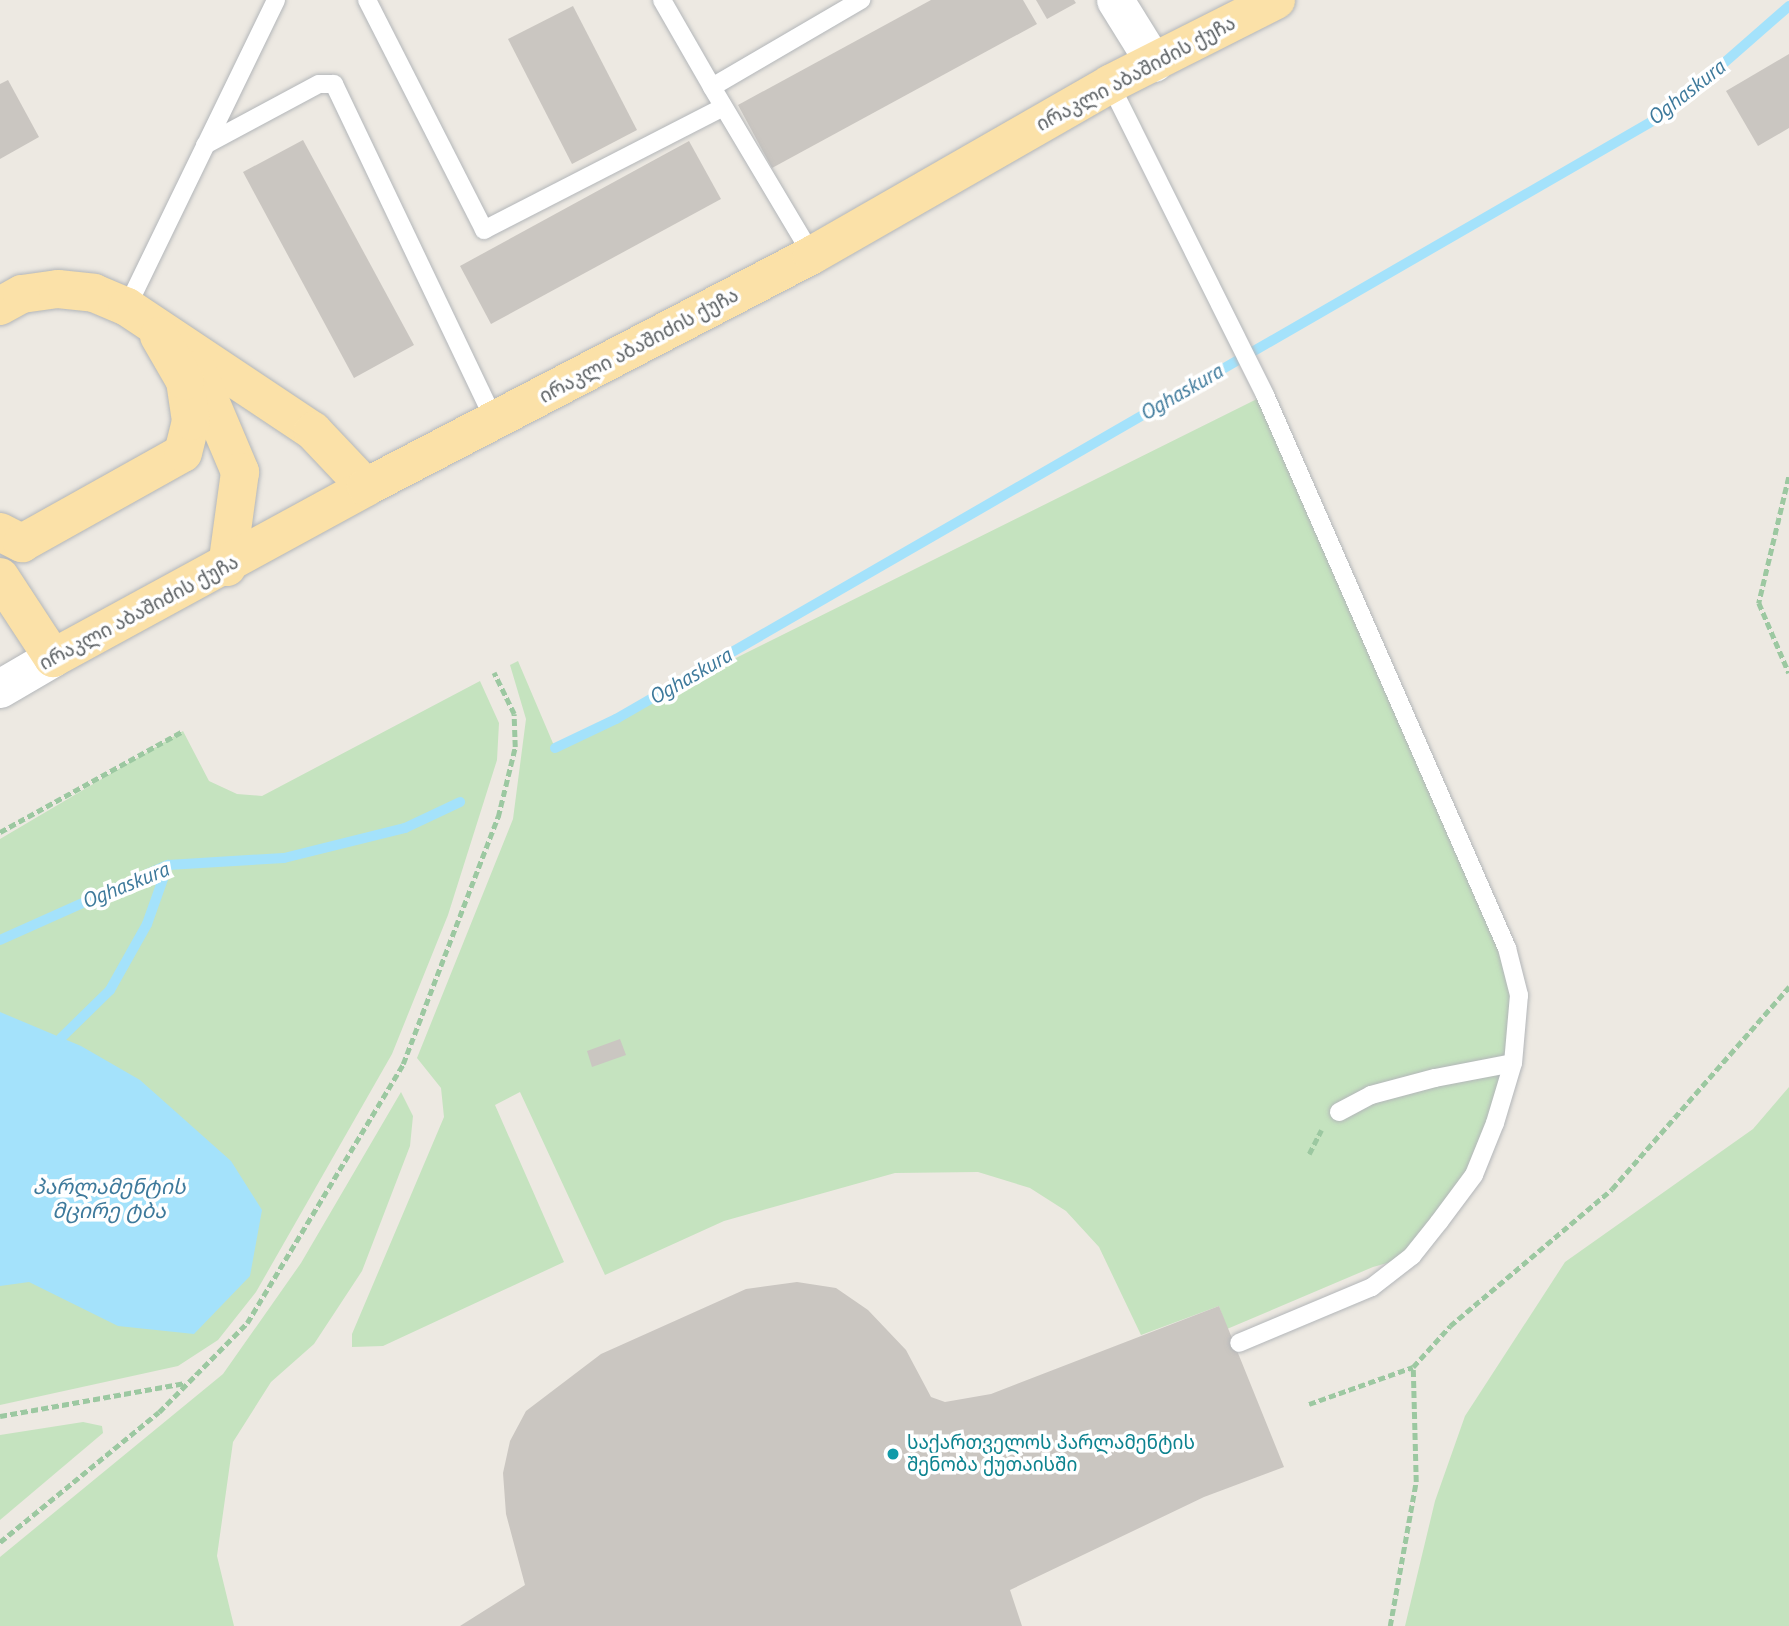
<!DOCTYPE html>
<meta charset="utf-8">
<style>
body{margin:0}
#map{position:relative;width:1789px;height:1626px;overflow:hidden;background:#ede9e2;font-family:"PT Sans","Noto Sans Georgian",sans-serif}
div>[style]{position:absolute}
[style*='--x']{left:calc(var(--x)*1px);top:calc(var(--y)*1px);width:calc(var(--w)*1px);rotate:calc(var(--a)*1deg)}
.green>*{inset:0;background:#c5e3bf}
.water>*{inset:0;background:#a4e2fb}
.stream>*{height:10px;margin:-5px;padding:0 5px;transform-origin:5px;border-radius:5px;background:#a4e2fb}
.building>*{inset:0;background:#cac6c1}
.path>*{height:4.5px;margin-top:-2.25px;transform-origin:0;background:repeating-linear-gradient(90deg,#9cc8a1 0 7px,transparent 0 10.5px)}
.roads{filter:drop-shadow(0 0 2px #b3b6b9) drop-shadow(0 0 2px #b3b6b9)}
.lane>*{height:18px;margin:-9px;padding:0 9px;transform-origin:9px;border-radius:9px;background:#fff}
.street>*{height:37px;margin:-18.5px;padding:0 18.5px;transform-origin:18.5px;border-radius:18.5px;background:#fff}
.secondary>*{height:38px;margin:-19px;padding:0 19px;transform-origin:19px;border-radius:19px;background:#fff}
.primary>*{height:38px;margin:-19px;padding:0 19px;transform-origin:19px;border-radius:19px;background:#fbe1a8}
.dots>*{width:19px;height:19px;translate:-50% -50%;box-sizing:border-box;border:4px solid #fff;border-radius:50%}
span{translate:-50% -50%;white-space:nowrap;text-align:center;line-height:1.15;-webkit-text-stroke:7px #fff;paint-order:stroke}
.street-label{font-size:19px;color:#5a5f62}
.culture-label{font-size:19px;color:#0d838f}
.left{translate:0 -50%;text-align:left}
.water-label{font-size:21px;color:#3d799b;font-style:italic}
</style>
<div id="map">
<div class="green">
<div style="clip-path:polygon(1265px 395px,1519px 995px,1513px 1063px,1474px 1175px,1412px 1256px,1373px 1267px,1227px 1329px,1219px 1306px,1141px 1335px,1099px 1247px,1066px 1211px,1030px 1188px,978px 1172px,895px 1173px,724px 1221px,605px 1275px,520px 1092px,495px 1105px,564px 1262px,383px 1346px,352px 1347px,352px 1334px,444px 1117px,441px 1088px,417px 1058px,513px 819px,526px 719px,510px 665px,518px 661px,555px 748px)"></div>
<div style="clip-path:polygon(480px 681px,499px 723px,497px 760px,448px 915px,392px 1054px,256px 1292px,218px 1340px,178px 1366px,0 1405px,0 839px,183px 731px,209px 781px,237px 794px,262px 796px)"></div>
<div style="clip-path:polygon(1789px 1087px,1789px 1626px,1405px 1626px,1435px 1501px,1465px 1416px,1565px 1262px,1753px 1129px)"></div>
<div style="clip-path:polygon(401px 1092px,413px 1116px,410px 1146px,362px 1271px,314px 1344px,271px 1382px,233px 1442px,217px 1556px,234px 1626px,0 1626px,0 1557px,223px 1374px,301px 1263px)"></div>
<div style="clip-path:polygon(83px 1422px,102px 1426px,103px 1433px,0 1520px,0 1435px)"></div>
</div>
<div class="water">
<div style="clip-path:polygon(0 1012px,81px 1046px,140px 1080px,231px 1161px,262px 1210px,250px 1276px,194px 1334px,118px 1326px,29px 1282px,0 1286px)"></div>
</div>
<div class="stream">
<div style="--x:555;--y:748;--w:68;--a:-25.4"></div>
<div style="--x:616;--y:719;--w:1215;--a:-29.98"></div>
<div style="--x:1668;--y:112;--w:161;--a:-41.2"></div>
<div style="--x:0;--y:940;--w:184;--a:-24.1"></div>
<div style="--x:168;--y:865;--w:116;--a:-3.5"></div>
<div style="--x:284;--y:858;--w:125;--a:-13.9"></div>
<div style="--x:405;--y:828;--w:61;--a:-25.3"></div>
<div style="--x:61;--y:1038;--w:69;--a:-44.4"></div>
<div style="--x:110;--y:990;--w:76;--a:-60.7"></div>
<div style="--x:147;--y:924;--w:63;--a:-70.4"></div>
</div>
<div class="building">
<div style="clip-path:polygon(931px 0,1023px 0,1037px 24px,772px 168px,738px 105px)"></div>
<div style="clip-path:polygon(1036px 0,1074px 0,1076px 3px,1047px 19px)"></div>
<div style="clip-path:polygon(573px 6px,637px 130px,572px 164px,508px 39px)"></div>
<div style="clip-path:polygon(1789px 54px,1789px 128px,1758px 146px,1726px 91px)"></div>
<div style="clip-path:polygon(8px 80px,39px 137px,0 159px,0 84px)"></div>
<div style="clip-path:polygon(303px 140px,414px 345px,354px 378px,243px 172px)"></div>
<div style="clip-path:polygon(689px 141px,721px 199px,491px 324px,460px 266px)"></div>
<div style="clip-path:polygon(620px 1039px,626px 1055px,592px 1067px,587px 1051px)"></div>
<div style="clip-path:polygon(797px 1282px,836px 1288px,868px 1310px,906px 1350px,931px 1397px,945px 1402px,991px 1394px,1219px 1306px,1284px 1467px,1204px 1497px,1010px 1590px,1022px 1626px,460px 1626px,525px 1585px,506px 1514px,503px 1473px,510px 1441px,526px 1411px,601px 1354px,746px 1289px)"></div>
</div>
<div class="path">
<div style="--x:1789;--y:477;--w:130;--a:103.4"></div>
<div style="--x:1759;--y:603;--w:76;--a:66.8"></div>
<div style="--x:0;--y:832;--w:209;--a:-28.9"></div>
<div style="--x:1309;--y:1154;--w:27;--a:-63"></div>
<div style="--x:1309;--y:1404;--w:110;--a:-19.6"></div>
<div style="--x:0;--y:1416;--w:188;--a:-10.1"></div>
<div style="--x:0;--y:1542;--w:205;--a:-39.3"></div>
<div style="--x:159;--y:1412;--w:125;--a:-45.3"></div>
<div style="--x:247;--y:1323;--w:302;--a:-58.9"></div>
<div style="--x:403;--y:1064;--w:265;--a:-69"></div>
<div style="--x:498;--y:817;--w:72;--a:-76.3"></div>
<div style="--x:515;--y:747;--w:33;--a:-92"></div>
<div style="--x:514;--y:714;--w:46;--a:-116"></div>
<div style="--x:1390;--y:1626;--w:146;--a:-79.8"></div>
<div style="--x:1416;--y:1482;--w:115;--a:-91.5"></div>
<div style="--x:1413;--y:1367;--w:55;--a:-47.9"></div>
<div style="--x:1450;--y:1326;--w:212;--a:-40.2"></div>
<div style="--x:1612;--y:1189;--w:269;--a:-48.8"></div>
</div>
<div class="roads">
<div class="lane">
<div style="--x:367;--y:0;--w:258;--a:63"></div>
<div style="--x:484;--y:230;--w:269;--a:-27.2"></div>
<div style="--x:662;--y:0;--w:100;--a:60.1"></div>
<div style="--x:1110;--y:84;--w:347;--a:63.5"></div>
<div style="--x:1265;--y:395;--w:604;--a:66.37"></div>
<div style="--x:1507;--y:948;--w:49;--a:75.7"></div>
<div style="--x:1519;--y:995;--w:68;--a:95"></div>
<div style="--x:1513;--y:1063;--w:63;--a:106.7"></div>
<div style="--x:1495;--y:1123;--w:56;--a:112"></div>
<div style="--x:1474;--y:1175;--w:59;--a:126.7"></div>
<div style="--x:1439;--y:1222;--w:43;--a:128.5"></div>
<div style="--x:1412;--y:1256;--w:51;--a:142.2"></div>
<div style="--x:1372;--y:1287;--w:144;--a:157.2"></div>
<div style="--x:205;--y:145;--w:129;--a:-28.2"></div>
<div style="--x:319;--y:84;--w:15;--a:0"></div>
<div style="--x:334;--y:84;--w:376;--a:64.5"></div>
<div style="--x:812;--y:255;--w:196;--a:-120.8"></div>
<div style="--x:712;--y:87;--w:173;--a:-30.3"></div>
<div style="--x:127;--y:307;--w:341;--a:-64.1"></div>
<div style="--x:1339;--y:1112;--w:36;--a:-28"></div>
<div style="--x:1371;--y:1095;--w:66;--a:-14.9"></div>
<div style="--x:1435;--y:1078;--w:79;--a:-10.9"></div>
</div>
<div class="street">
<div style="--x:1115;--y:0;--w:74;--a:58.2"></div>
</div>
<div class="secondary">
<div style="--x:0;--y:689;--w:61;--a:-30.3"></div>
</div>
<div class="primary">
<div style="--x:0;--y:306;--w:25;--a:-29"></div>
<div style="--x:22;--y:294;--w:36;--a:-8"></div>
<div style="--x:58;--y:289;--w:36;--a:6"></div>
<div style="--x:94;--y:293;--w:36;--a:23"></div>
<div style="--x:127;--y:307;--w:224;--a:33.7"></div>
<div style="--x:313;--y:431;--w:77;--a:46.6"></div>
<div style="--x:197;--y:370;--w:111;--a:67.1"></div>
<div style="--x:240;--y:472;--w:96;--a:97.8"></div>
<div style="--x:0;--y:532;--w:25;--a:27"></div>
<div style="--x:22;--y:543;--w:184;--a:-29.2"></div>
<div style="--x:183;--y:453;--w:33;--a:-76"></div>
<div style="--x:191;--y:421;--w:40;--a:-98.5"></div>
<div style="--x:185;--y:381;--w:52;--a:-120"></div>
<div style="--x:0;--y:577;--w:97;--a:56.8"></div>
<div style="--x:53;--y:658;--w:357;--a:-28.6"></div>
<div style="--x:366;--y:487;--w:503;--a:-27.48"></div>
<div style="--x:812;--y:255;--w:344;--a:-29.8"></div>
<div style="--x:1110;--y:84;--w:186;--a:-26.8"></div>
</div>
</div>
<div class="dots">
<div style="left:893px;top:1454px;background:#0f9aa8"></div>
</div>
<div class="street-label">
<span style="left:1136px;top:74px;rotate:-28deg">ირაკლი აბაშიძის ქუჩა</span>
<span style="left:639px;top:346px;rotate:-28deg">ირაკლი აბაშიძის ქუჩა</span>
<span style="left:139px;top:613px;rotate:-28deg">ირაკლი აბაშიძის ქუჩა</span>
</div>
<div class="culture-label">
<span class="left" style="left:907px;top:1454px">საქართველოს პარლამენტის<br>შენობა ქუთაისში</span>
</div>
<div class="water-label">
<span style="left:1687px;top:92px;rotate:-38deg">Oghaskura</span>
<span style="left:1182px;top:392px;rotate:-30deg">Oghaskura</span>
<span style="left:691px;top:676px;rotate:-30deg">Oghaskura</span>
<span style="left:126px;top:885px;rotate:-22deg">Oghaskura</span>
<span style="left:109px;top:1199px">პარლამენტის<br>მცირე ტბა</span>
</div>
</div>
